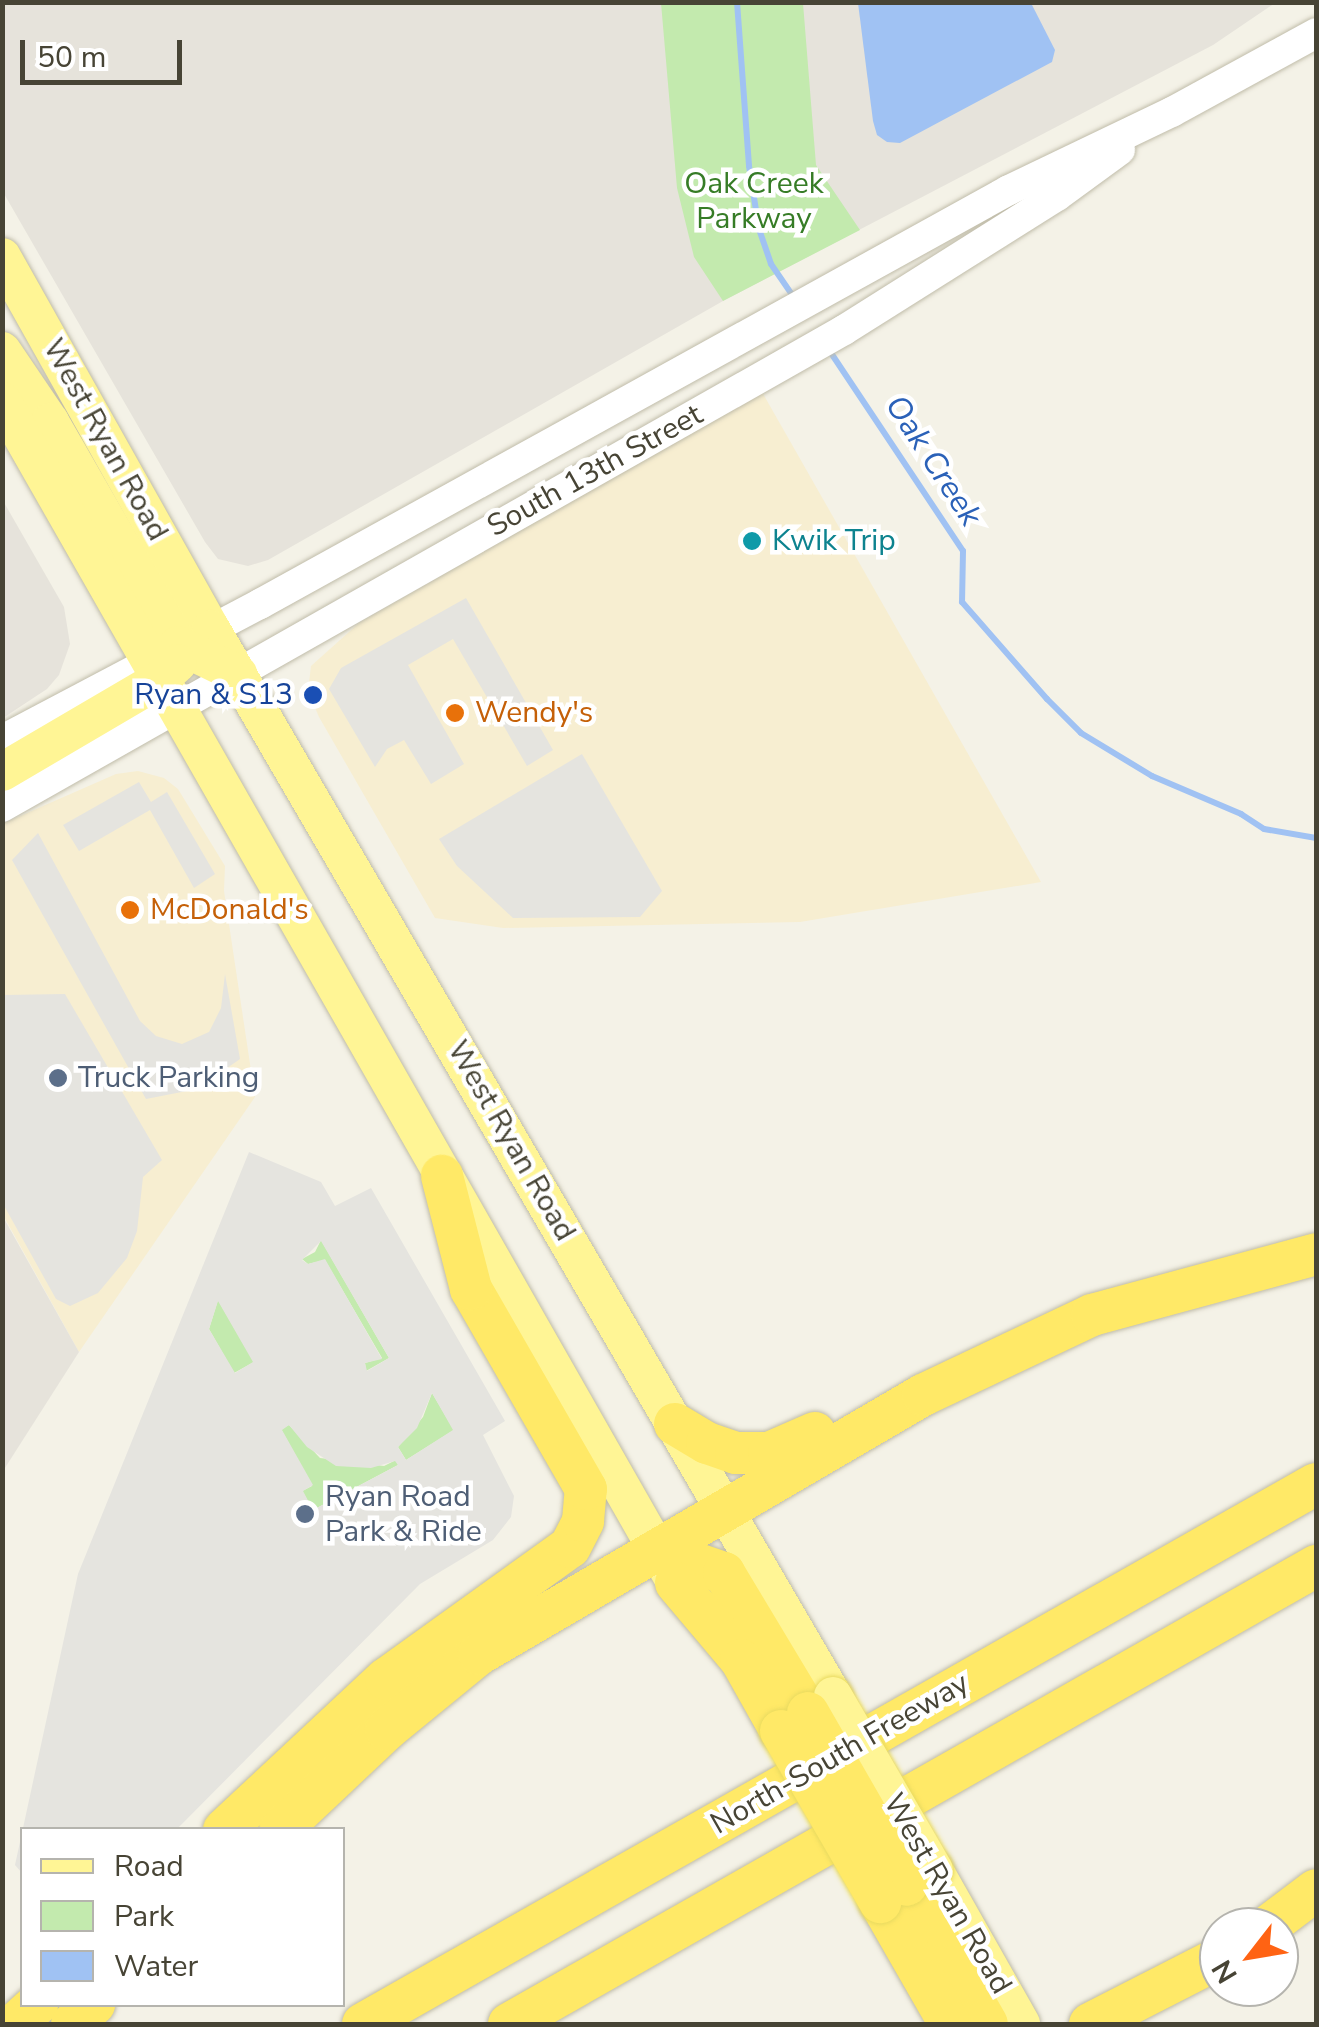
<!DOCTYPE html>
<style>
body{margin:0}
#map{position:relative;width:1319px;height:2027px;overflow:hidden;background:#f4f2e7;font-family:"Nunito Sans",sans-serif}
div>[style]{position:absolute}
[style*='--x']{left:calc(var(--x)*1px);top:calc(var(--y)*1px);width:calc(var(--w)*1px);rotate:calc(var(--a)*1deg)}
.commercial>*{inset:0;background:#f7eed1}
.industrial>*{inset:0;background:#e6e3db}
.green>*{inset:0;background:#c3eaae}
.parking>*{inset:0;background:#e5e4df}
.water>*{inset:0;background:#a0c2f3}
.stream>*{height:6px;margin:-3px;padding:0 3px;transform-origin:3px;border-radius:3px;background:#a0c2f3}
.roads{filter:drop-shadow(0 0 2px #c0bca9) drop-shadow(0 0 2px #c0bca9)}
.tertiary>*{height:30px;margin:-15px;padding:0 15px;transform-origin:15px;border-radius:15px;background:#fff}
.primary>*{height:38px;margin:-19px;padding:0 19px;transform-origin:19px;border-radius:19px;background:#fff595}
.motorway>*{height:42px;margin:-21px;padding:0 21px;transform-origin:21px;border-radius:21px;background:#ffe967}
.bridges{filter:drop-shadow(0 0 2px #e9da60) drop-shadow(0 0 2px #e9da60)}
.primary-bridge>*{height:38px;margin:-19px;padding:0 19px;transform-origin:19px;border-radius:19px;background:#fff595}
.motorway-bridge>*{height:42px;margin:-21px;padding:0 21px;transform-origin:21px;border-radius:21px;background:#ffe967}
.dots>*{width:28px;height:28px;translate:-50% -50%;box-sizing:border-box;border:5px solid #fff;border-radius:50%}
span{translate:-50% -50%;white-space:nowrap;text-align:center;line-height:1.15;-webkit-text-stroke:9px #fff;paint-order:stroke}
.park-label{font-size:30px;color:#367c26}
.street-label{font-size:30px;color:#474435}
.culture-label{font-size:30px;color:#0d838f}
.left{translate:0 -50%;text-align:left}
.transit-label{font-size:30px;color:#164399}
.right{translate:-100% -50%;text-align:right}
.food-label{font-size:30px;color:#c56008}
.service-label{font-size:30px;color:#4e5e75}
.water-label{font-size:32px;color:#2a61b8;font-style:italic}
.frame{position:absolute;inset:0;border:5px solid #474435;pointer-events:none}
.legend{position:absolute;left:20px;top:1827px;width:325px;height:180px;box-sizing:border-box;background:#fff;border:2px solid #b5b4ae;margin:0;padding:12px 18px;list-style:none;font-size:30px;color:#474435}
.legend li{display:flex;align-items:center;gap:20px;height:50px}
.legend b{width:50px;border:2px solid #b5b4ae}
.north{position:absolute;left:1199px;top:1907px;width:100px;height:100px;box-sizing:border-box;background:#fff;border:2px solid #b5b4ae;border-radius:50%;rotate:239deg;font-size:28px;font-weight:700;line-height:40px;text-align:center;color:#474435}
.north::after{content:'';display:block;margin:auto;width:35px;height:45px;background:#ff6313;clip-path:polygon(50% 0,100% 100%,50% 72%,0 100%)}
.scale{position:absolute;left:20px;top:40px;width:162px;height:45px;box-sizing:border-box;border:5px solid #474435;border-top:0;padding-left:12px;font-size:30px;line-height:35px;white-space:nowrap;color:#474435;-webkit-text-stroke:8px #fff;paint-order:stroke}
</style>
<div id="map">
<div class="commercial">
<div style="clip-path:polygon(762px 392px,1041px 882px,800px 922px,503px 928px,435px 918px,319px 717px,308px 691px,311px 666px,359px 623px)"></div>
<div style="clip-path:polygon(138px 771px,164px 778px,178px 789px,225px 866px,224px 891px,255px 1097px,79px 1352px,3px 1215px,2px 824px,116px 774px)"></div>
</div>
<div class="industrial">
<div style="clip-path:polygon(2px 3px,1275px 3px,1213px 45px,723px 301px,268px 560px,248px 566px,218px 559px,205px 542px,3px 192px)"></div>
<div style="clip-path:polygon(2px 499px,64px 607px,70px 644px,59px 675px,47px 689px,3px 718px)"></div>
<div style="clip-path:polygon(2px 1215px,79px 1352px,3px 1471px,2px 1471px)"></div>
</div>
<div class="green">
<div style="clip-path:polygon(661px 3px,803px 3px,816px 165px,860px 230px,723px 301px,694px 257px,677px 188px)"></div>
<div style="clip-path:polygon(321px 1240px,389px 1358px,366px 1371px,365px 1363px,382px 1358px,325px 1260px,308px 1264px,302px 1259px,315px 1252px)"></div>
<div style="clip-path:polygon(218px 1300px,254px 1362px,234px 1373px,209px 1329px)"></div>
<div style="clip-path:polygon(432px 1393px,454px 1430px,406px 1460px,398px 1447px,423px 1417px)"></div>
<div style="clip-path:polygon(289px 1425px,320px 1458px,384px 1466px,396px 1460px,398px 1465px,313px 1510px,302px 1491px,312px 1486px,281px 1429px)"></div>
</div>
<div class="parking">
<div style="clip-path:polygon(466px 598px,553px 750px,527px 766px,453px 639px,408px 665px,464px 764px,431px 784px,404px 740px,387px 749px,375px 767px,329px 689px,341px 668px)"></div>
<div style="clip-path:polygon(582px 754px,662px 891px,640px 917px,513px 918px,457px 866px,439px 839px)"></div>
<div style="clip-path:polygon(139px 782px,151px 802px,167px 792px,215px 874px,194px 888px,150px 810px,79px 851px,63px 825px)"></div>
<div style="clip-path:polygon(38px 833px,140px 1021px,156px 1036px,182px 1044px,209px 1032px,221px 1008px,225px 974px,240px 1059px,197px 1089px,146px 1099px,12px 860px)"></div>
<div style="clip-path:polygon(65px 994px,162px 1160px,143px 1177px,137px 1231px,127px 1258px,98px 1293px,70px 1306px,56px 1299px,2px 1202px,3px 995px)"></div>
<div style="clip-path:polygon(evenodd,249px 1152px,321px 1182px,335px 1206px,371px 1188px,505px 1421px,483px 1435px,514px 1496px,511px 1517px,493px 1540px,420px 1584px,177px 1829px,22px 1830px,22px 1873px,15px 1865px,78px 1574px,249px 1152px,321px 1241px,389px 1358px,367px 1371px,365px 1363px,382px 1359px,325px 1259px,308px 1264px,302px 1260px,321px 1241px,249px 1152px,218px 1301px,253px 1362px,235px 1373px,209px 1329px,218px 1301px,249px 1152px,432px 1393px,453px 1430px,406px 1460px,398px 1447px,417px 1428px,432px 1393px,249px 1152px,289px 1425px,307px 1447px,336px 1466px,371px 1468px,395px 1461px,398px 1465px,313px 1510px,303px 1491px,313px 1485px,282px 1430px,289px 1425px)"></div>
</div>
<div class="water">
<div style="clip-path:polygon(858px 3px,1031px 3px,1055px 50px,1052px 62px,900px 143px,887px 142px,877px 135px,873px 121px)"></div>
</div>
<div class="stream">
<div style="--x:737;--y:2;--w:164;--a:85.8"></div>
<div style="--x:749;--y:166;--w:64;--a:81"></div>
<div style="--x:759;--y:229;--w:37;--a:71"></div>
<div style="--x:771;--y:264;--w:42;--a:55.6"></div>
<div style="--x:827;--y:347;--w:245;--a:56.3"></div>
<div style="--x:963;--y:551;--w:51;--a:91.1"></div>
<div style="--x:962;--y:602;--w:129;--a:48.8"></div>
<div style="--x:1047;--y:699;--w:48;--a:45"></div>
<div style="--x:1081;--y:733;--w:83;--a:31.2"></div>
<div style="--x:1152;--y:776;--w:97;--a:23.1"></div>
<div style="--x:1241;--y:814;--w:27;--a:33"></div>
<div style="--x:1264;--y:829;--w:53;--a:9.8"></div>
</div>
<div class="roads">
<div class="tertiary">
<div style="--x:2;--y:740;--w:292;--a:-27.8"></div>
<div style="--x:260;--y:604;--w:856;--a:-28.93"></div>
<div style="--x:1009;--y:190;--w:181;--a:-25.6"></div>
<div style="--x:1172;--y:112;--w:164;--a:-28.7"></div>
<div style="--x:2;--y:807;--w:968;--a:-29.53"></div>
<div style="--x:844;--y:330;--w:252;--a:-32.2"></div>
<div style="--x:1057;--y:196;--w:78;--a:-36.1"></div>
</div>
<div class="primary">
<div style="--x:2;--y:257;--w:427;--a:60.7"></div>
<div style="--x:211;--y:629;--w:1235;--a:59.76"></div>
<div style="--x:2;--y:351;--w:86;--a:55.9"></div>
<div style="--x:50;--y:422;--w:257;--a:60.1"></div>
<div style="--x:178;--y:645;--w:67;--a:25.8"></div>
<div style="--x:2;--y:401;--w:1353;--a:60.31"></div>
<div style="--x:2;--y:772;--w:182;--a:-30.4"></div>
<div style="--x:159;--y:680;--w:25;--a:-42"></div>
<div style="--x:934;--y:1870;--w:177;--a:60.5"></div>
</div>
<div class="motorway">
<div style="--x:675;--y:1424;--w:37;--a:31"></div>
<div style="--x:707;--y:1443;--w:31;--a:19"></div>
<div style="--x:736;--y:1453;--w:33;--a:0"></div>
<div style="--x:769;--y:1453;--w:50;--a:-23.5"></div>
<div style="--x:657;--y:1550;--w:71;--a:18.9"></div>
<div style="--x:724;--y:1573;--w:163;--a:59"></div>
<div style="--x:676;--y:1583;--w:101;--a:49.8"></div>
<div style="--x:741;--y:1660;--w:81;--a:60.6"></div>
<div style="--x:224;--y:1830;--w:221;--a:-43"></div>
<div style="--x:386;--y:1679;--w:226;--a:-35.7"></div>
<div style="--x:570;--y:1547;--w:29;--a:-63"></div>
<div style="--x:583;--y:1521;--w:32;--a:-85"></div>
<div style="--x:586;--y:1489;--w:231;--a:-119.9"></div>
<div style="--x:471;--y:1289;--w:117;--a:-104.4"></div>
<div style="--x:280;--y:1830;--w:146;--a:-43.3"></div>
<div style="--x:386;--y:1730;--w:120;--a:-39.3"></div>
<div style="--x:479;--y:1654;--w:514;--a:-30.26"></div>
<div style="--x:923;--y:1395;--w:187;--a:-25.3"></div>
<div style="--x:1092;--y:1315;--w:232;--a:-15.2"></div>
<div style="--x:907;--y:1885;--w:160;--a:60.1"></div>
<div style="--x:880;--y:1902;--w:141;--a:60.2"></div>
<div style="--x:1267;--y:1927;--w:61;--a:-37.1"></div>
<div style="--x:15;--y:2024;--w:30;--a:-42"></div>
<div style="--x:72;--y:2024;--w:30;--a:-42"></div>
<div style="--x:363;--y:2024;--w:1095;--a:-29.54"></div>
<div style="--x:509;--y:2024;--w:928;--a:-29.58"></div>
<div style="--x:1090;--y:2024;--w:145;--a:-27.1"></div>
</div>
</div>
<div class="bridges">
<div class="primary-bridge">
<div style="--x:833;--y:1696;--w:201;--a:59.9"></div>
</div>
<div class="motorway-bridge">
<div style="--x:808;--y:1713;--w:198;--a:60.1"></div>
<div style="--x:781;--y:1731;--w:198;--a:59.9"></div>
</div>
</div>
<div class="dots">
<div style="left:752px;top:541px;background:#0f9aa8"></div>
<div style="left:313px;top:695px;background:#1a4fb4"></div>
<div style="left:455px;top:713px;background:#e8710a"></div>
<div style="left:130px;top:910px;background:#e8710a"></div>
<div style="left:58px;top:1078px;background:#5c6f8a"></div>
<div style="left:305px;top:1514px;background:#5c6f8a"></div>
</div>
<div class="park-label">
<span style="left:754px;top:201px">Oak Creek<br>Parkway</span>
</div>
<div class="street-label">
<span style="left:105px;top:440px;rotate:61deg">West Ryan Road</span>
<span style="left:595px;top:471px;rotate:-29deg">South 13th Street</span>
<span style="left:511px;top:1141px;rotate:60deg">West Ryan Road</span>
<span style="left:840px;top:1754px;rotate:-30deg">North-South Freeway</span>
<span style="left:947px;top:1894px;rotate:60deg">West Ryan Road</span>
</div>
<div class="culture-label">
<span class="left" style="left:772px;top:541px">Kwik Trip</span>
</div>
<div class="transit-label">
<span class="right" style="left:293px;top:695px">Ryan &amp; S13</span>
</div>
<div class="food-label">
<span class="left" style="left:475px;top:713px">Wendy's</span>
<span class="left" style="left:150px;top:910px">McDonald's</span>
</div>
<div class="service-label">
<span class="left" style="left:78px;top:1078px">Truck Parking</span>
<span class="left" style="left:325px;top:1514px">Ryan Road<br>Park &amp; Ride</span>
</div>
<div class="water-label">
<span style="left:933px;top:461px;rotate:57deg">Oak Creek</span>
</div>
<div class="frame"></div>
<ul class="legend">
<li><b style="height:12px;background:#fff595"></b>Road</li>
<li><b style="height:28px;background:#c3eaae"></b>Park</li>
<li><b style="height:28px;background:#a0c2f3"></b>Water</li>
</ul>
<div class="north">N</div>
<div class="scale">50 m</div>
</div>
